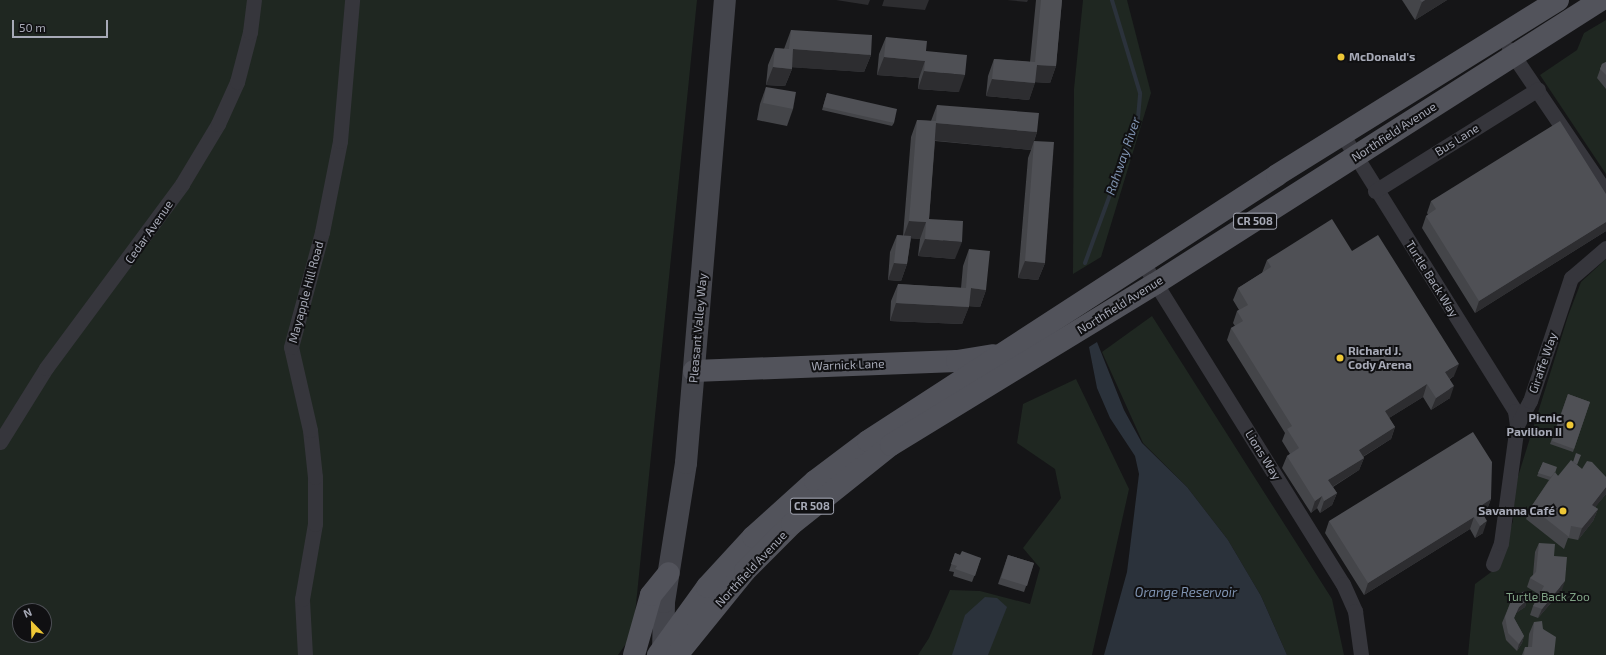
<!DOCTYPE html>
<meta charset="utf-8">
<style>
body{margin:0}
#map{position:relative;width:1606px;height:655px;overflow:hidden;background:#151517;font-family:"Exo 2",sans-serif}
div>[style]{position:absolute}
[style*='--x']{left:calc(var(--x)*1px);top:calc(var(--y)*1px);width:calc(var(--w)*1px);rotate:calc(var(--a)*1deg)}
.green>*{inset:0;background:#1f2721}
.water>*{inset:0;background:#2b323b}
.stream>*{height:4px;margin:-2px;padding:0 2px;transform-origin:2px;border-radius:2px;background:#2b323b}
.minor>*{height:15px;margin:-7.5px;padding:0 7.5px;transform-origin:7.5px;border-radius:7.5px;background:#36363c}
.secondary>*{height:22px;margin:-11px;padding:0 11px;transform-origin:11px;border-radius:11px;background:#44454c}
.primary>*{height:22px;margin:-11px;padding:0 11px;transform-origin:11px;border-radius:11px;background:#52535b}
.wall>*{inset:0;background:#444549}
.shaded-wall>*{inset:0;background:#2d2d30}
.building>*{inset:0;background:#4f5055}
.dots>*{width:11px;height:11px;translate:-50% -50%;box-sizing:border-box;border:2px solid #101012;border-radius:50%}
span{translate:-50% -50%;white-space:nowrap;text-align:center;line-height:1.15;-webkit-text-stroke:4px #101012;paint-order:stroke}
.shield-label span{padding:1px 3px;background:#101012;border:1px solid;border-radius:3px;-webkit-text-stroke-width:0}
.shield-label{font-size:11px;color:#a7aab7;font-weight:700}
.poi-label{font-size:12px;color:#a7aab7;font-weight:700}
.left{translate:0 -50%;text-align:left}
.right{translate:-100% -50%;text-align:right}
.street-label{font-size:12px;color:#a7aab7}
.park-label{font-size:12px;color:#7fa285}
.water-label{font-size:13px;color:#7f93b1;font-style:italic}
.north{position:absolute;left:12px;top:603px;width:40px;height:40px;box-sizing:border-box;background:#101012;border:1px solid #4c4e54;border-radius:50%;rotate:337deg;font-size:11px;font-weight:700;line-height:16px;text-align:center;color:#a7aab7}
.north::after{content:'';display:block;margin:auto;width:14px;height:18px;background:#eec736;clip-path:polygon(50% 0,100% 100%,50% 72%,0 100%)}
.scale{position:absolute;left:12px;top:20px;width:96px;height:18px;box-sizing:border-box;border:2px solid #a7aab7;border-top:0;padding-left:5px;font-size:12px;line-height:14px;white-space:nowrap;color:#a7aab7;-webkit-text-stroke:3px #101012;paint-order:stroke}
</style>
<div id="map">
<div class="green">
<div style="clip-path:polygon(evenodd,0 0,697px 0,633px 634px,618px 655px,0 655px,0 0,20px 611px,44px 611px,44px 635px,20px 635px,20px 611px)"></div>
<div style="clip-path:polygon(1083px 0,1127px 0,1151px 93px,1101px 257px,1073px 274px,1074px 89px)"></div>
<div style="clip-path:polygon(1606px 20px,1606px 174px,1540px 75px,1577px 50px,1584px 33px)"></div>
<div style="clip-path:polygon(1606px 259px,1606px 655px,1468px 655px,1475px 584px,1498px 567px,1513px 521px,1515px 486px,1568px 316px,1581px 282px)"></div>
<div style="clip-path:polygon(1152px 316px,1332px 599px,1344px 655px,1287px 655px,1261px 596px,1228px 540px,1187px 487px,1143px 443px,1102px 352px)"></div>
<div style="clip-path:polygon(1076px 379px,1129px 489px,1092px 655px,918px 655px,929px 638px,950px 590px,980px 591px,1030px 604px,1040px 568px,1023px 548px,1061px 498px,1055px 469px,1017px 443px,1023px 404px)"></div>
</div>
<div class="water">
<div style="clip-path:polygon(1097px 342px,1124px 410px,1142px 443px,1187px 487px,1228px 540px,1261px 596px,1287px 655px,1104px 655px,1127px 572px,1139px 474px,1135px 456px,1110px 418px,1097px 388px,1089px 347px)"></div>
<div style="clip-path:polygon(985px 597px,997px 598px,1007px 607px,988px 655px,952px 655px,965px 615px)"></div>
</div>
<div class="stream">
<div style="--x:1085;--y:263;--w:154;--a:-69.9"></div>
<div style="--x:1138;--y:118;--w:25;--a:-85"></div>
<div style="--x:1140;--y:93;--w:97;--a:-106.8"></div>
</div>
<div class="minor">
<div style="--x:1509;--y:49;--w:173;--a:55.9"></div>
<div style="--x:1342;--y:134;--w:327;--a:58"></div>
<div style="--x:1515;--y:411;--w:14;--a:82"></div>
<div style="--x:1375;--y:191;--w:192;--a:-32"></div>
<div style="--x:1143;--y:263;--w:378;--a:58.1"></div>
<div style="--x:1343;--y:584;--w:30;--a:66"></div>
<div style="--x:1355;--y:611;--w:44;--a:82.2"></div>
<div style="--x:0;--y:442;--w:87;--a:-58.1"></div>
<div style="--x:46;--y:368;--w:229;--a:-53.5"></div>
<div style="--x:182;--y:184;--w:70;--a:-59"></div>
<div style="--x:218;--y:124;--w:46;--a:-65.7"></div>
<div style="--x:237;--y:82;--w:52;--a:-75.4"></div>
<div style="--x:250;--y:32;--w:32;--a:-83"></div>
<div style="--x:1493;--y:564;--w:22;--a:-69"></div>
<div style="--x:1501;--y:543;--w:119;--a:-82.3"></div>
<div style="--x:1517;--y:425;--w:27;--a:-62"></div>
<div style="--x:1530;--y:401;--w:130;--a:-71.6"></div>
<div style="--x:1571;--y:278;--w:46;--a:-40.6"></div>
<div style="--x:305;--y:655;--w:56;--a:-93.1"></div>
<div style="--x:302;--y:599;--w:76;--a:-80.2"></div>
<div style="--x:315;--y:524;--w:47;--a:-90"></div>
<div style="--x:315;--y:477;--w:47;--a:-96.1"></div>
<div style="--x:310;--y:430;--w:85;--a:-102.9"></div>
<div style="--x:291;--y:347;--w:119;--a:-74.9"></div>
<div style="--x:322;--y:232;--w:93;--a:-78.8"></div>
<div style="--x:340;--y:141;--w:142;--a:-85.1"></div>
</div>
<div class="secondary">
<div style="--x:663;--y:655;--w:53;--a:-88.9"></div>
<div style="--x:664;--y:602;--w:141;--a:-81"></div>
<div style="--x:686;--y:463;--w:465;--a:-85.2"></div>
</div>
<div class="primary">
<div style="--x:694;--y:371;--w:263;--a:-2.2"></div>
<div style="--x:957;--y:361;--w:37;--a:-9"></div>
<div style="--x:634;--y:655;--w:62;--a:-74.2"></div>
<div style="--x:651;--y:595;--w:28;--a:-51"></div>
<div style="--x:658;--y:655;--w:84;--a:-54.2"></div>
<div style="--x:707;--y:587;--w:68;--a:-47.4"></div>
<div style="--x:753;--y:537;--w:84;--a:-42.1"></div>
<div style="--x:815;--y:481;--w:66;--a:-37"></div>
<div style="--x:868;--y:441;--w:488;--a:-33"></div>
<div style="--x:1277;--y:175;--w:331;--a:-31.9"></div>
<div style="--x:677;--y:655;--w:108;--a:-51"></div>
<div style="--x:745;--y:571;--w:66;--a:-45"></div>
<div style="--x:792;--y:524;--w:127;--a:-38.6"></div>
<div style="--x:891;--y:445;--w:309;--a:-31.4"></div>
<div style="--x:1155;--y:284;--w:529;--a:-32.49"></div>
</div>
<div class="wall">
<div style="clip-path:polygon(1036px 0,1062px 0,1056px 66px,1050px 83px,1035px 82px,1029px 100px,986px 96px,988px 76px,994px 59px,1030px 62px)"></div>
<div style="clip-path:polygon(1402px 0,1447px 0,1415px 20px)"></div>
<div style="clip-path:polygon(791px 30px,871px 55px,864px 72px,792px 67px,792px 69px,785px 86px,766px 85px,768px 65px,775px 48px,784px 49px)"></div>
<div style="clip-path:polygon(886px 37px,926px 51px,959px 92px,918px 89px,919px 78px,877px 75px,879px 54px)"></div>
<div style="clip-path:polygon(1606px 62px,1606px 89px,1597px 78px,1602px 64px)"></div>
<div style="clip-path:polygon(766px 87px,793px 109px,787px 126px,757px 120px,760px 104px)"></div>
<div style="clip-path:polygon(827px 93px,894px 123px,892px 126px,822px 110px)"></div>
<div style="clip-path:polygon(937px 105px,1037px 132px,1034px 141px,1045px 263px,1038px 280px,1018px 278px,1028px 158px,1031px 150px,935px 141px,929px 219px,955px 259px,918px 256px,920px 239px,911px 238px,907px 264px,901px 281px,888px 280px,890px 252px,897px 235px,903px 236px,911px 137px,917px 120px,931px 121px)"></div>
<div style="clip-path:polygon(1606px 194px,1606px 231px,1475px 313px,1422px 228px,1426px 216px,1428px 215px,1427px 213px,1431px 201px)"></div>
<div style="clip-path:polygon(969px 249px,986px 290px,980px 307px,969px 306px,962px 324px,890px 321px,891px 301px,898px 284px,961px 288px,963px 266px)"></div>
<div style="clip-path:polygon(1352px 251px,1454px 376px,1450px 379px,1450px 398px,1431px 410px,1423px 397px,1389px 418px,1395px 427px,1391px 439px,1363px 457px,1364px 458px,1359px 470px,1333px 487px,1337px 493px,1332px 505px,1320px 513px,1317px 508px,1311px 513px,1282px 468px,1287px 456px,1290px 454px,1282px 441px,1285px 433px,1227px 340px,1231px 328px,1235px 326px,1233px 323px,1237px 311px,1239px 310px,1233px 300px,1238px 288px,1262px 273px,1267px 260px)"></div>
<div style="clip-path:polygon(1568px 394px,1590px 402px,1573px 452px,1550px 444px)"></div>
<div style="clip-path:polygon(1543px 462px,1558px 476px,1577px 465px,1582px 469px,1606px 477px,1606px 494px,1595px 507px,1598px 509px,1593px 521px,1578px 540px,1568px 538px,1564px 549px,1526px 519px,1531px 507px,1549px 480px,1537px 476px)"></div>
<div style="clip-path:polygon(1491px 499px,1486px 512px,1483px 514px,1483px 533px,1475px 538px,1470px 529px,1364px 595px,1325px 533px,1329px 521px)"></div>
<div style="clip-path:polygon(1539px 543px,1562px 590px,1538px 618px,1530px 615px,1533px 606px,1540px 595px,1527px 587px,1530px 578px,1533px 575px,1535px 552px)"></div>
<div style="clip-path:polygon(955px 553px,960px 555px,981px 558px,972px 582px,953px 576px,954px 572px,949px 571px)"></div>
<div style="clip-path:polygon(1008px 555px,1034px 563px,1024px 592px,998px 584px)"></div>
<div style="clip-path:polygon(1527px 600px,1525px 607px,1516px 613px,1514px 618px,1524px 636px,1522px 643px,1517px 651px,1506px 640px,1502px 623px,1511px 601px)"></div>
<div style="clip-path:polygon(1534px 622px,1543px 629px,1554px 655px,1522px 655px,1525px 647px,1528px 647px,1529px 634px)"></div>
</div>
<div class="shaded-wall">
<div style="clip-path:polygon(836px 0,870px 0,868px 5px)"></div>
<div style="clip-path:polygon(884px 0,929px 0,925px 10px,882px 6px)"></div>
<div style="clip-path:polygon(1007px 0,1028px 0,1027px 2px)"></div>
<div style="clip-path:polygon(1425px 0,1447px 0,1415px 20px,1422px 2px)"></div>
<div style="clip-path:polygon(793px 49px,871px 55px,864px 72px,787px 67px)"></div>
<div style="clip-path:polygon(884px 57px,925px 61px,919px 78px,877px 75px)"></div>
<div style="clip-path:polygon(1037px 65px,1056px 66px,1050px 83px,1030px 82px)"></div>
<div style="clip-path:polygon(773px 67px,792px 69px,785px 86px,766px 85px)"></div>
<div style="clip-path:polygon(924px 71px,965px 75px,959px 92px,918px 89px)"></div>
<div style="clip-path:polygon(992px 79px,1035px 83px,1029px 100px,986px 96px)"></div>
<div style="clip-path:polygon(936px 123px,1037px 132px,1031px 150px,930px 140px)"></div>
<div style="clip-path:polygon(909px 221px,926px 222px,920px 239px,903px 238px)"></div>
<div style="clip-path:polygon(1606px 222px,1606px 231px,1475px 313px,1479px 301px)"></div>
<div style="clip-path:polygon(925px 239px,962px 242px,955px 259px,918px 256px)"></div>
<div style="clip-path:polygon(1025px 261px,1045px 263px,1038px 280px,1018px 278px)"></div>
<div style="clip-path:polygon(894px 263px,907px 264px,901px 281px,888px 280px)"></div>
<div style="clip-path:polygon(971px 288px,986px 290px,980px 307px,964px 306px)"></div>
<div style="clip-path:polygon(896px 303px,969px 307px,962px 324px,890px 321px)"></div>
<div style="clip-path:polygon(1459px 364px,1454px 376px,1441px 384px,1445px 372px)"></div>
<div style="clip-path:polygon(1427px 384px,1423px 397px,1381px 423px,1385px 411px)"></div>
<div style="clip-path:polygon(1454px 386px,1450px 398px,1431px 410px,1436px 398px)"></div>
<div style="clip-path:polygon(1395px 427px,1391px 439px,1354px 462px,1359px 450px)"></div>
<div style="clip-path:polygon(1364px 458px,1359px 470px,1324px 492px,1328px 480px)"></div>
<div style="clip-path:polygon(1606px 487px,1606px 494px,1587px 517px,1592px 505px)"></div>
<div style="clip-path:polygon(1337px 493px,1332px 505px,1320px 513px,1324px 501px)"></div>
<div style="clip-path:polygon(1322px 496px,1317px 508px,1311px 513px,1315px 501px)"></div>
<div style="clip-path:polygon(1491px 499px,1486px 512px,1475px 518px,1479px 507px)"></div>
<div style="clip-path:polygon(1598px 509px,1593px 521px,1578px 540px,1582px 528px)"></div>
<div style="clip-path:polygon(1474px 517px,1470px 529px,1364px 595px,1368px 583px)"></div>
<div style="clip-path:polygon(1487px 521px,1483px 533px,1475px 538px,1480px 526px)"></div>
<div style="clip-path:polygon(1565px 581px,1562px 590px,1538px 618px,1542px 609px)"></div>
<div style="clip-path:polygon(1527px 600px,1525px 607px,1516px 613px,1519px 607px)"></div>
<div style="clip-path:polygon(1524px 636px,1522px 643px,1517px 651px,1519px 644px)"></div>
</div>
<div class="building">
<div style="clip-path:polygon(1041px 0,1062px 0,1056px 66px,1037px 65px,1035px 83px,992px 79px,994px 59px,1035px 62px)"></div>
<div style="clip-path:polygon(1420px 0,1425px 0,1422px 2px)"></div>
<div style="clip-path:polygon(791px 30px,872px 35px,871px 55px,793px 49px,792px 69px,773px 67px,775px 48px,789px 49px)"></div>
<div style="clip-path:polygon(886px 37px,927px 41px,926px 51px,967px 55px,965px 75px,924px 71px,925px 61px,884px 57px)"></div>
<div style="clip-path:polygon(1606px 62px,1606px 75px,1600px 69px,1602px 64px)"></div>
<div style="clip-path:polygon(766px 87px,796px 92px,793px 109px,763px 103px)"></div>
<div style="clip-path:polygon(827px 93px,897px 109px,894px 123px,823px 107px)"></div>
<div style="clip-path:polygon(937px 105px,1039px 113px,1037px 132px,936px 123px,929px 219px,963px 221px,962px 242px,925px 239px,926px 222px,909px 221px,917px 120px,936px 121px)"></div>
<div style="clip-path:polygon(1560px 121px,1606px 194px,1606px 222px,1479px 301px,1426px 216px,1436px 209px,1431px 201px)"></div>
<div style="clip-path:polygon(1034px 141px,1054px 142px,1045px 263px,1025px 261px)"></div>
<div style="clip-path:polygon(1332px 219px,1352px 251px,1378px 235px,1459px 364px,1445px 372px,1454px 386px,1436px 398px,1427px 384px,1385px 411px,1395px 427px,1359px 450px,1364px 458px,1328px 480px,1337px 493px,1324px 501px,1322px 496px,1315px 501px,1287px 456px,1299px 448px,1287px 429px,1292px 426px,1231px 328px,1243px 321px,1237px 311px,1248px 305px,1238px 288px,1271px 267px,1267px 260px)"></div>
<div style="clip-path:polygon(897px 235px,911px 236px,907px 264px,894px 263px)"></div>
<div style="clip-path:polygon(969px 249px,990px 251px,986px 290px,971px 288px,969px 307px,896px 303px,898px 284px,966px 288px)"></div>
<div style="clip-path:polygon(1568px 394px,1590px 402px,1574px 449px,1552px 441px)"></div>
<div style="clip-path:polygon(1473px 432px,1492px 462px,1491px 499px,1479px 507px,1487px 521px,1480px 526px,1474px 517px,1368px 583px,1329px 521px)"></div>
<div style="clip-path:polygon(1576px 453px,1581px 455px,1577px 465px,1573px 462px)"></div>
<div style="clip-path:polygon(1571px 460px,1582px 469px,1587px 461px,1592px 462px,1606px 477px,1606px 487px,1592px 505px,1598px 509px,1582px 528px,1571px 526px,1569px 537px,1531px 507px,1555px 472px,1558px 476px)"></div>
<div style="clip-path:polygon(1543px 462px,1557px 467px,1555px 473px,1555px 472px,1551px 477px,1538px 473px)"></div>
<div style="clip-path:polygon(1539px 543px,1555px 544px,1554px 556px,1567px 557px,1565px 581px,1542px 609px,1533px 606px,1544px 586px,1530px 578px,1536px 572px)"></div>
<div style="clip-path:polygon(962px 551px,981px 558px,975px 576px,955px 569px,957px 566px,951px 564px,955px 553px,960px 555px)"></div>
<div style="clip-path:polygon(1008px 555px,1034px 563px,1027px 586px,1001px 578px)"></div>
<div style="clip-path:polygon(1524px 591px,1527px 600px,1519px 607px,1514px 618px,1524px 636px,1519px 644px,1508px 633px,1505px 617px,1511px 601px)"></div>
<div style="clip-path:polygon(1542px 621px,1543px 629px,1556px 637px,1554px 655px,1524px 655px,1525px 647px,1532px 647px,1534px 622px)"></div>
</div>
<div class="dots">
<div style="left:1341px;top:57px;background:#eec736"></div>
<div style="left:1340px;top:358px;background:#eec736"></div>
<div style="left:1570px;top:425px;background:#eec736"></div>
<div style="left:1563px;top:511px;background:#eec736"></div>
</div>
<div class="shield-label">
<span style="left:1255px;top:221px">CR 508</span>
<span style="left:812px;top:506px">CR 508</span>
</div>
<div class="poi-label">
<span class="left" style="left:1349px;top:57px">McDonald's</span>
<span class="left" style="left:1348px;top:358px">Richard J.<br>Cody Arena</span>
<span class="right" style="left:1562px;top:425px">Picnic<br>Pavilion II</span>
<span class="right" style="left:1555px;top:511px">Savanna Café</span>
</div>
<div class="street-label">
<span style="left:1394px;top:132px;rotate:-33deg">Northfield Avenue</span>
<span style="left:1457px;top:140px;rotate:-32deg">Bus Lane</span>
<span style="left:149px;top:232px;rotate:-55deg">Cedar Avenue</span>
<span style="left:1432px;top:279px;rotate:58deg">Turtle Back Way</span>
<span style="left:306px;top:292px;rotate:-75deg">Mayapple Hill Road</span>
<span style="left:1120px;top:305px;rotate:-32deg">Northfield Avenue</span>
<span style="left:698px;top:328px;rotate:-85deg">Pleasant Valley Way</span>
<span style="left:1543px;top:363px;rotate:-71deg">Giraffe Way</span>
<span style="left:848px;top:365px;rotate:-2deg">Warnick Lane</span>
<span style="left:1263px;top:455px;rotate:58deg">Lions Way</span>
<span style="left:751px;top:569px;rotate:-47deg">Northfield Avenue</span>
</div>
<div class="park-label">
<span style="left:1548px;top:597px">Turtle Back Zoo</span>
</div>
<div class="water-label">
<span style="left:1123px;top:156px;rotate:-71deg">Rahway River</span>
<span style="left:1186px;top:592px">Orange Reservoir</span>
</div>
<div class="north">N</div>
<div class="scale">50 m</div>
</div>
